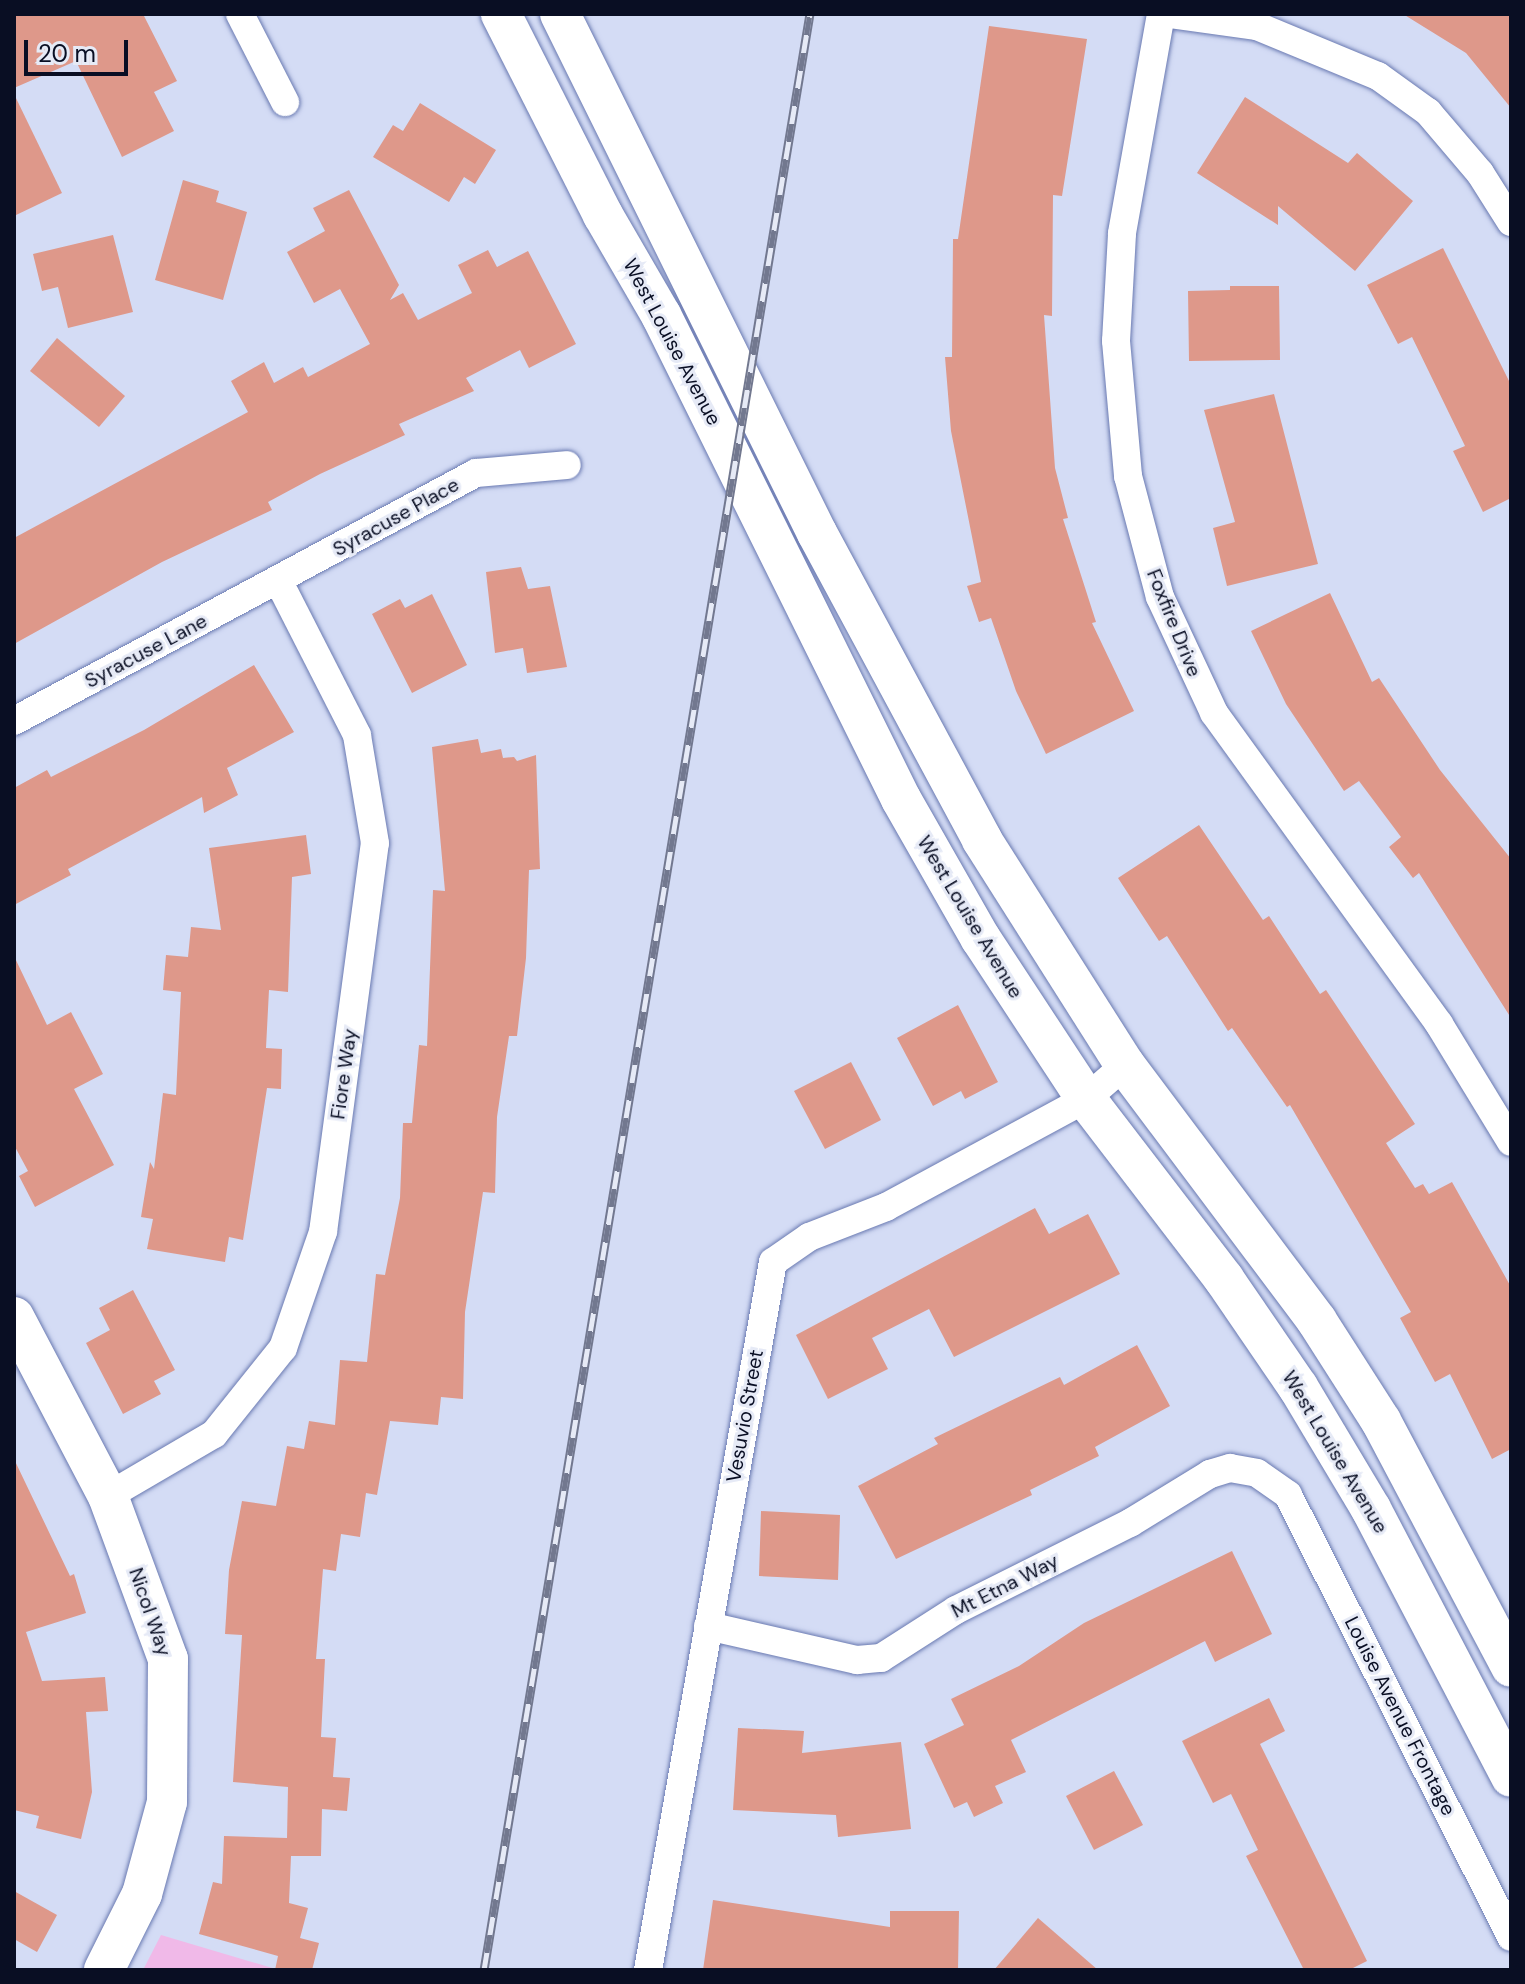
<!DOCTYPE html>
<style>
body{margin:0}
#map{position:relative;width:1525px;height:1984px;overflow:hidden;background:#d4dcf5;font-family:"DM Sans",sans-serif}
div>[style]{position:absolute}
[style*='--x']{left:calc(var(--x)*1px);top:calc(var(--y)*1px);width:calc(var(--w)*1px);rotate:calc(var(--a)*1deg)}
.green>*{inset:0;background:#f0b9e8}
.building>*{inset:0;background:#de988a}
.roads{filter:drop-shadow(0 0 2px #6979b1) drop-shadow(0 0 2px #6979b1)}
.street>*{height:28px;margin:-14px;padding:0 14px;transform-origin:14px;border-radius:14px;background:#fff}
.secondary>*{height:40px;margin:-20px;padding:0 20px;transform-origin:20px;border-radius:20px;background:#fff}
.rail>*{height:9px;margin-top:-4.5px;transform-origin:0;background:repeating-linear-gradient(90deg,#e6eaf6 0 18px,#72788f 0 36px);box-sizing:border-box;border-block:2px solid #72788f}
span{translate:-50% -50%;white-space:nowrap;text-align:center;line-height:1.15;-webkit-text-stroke:6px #e6eaf6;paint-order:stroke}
.street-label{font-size:20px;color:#090e23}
.frame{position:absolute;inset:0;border:16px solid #090e23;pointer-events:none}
.scale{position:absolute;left:24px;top:40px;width:104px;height:36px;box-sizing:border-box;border:4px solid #090e23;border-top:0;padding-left:10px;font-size:24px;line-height:28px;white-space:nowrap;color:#090e23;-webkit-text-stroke:6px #e6eaf6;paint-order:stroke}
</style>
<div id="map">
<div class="green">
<div style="clip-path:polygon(161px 1935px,279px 1970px,143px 1970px)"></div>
</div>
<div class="building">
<div style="clip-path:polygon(14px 14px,143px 14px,177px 81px,154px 92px,174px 131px,122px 157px,76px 61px,14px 88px)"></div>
<div style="clip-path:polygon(1403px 14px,1511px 14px,1511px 108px,1466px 53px)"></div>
<div style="clip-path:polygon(989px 26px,1087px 39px,1062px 196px,1053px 195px,1052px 316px,1044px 315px,1055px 468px,1068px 518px,1063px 519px,1096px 622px,1092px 623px,1134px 711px,1046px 754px,1016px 691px,991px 618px,979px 622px,967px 586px,981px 582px,951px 431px,945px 357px,952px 357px,953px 239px,958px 239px)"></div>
<div style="clip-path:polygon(14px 94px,62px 193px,14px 216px)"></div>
<div style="clip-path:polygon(1245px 97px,1348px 163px,1357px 153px,1413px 201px,1355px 271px,1278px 206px,1278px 225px,1197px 173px)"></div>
<div style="clip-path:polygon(420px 103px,496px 150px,475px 184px,464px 177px,449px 202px,373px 157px,393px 125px,403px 131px)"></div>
<div style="clip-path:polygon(183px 180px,219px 191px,216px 202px,247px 212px,223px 300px,155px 280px)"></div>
<div style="clip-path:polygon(349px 190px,399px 285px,390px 300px,403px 293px,418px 320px,472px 293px,458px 265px,488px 250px,497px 267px,528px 251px,576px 344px,529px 368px,520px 350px,466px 378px,474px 391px,399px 424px,405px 435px,320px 474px,268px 502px,272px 510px,162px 562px,14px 644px,14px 538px,248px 412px,231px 381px,264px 362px,274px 383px,303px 367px,308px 377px,370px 344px,340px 289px,314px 303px,287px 252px,325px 231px,313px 208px)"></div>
<div style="clip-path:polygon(113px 235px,133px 312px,68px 328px,58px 287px,42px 291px,33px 254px)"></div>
<div style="clip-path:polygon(1443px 248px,1511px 385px,1511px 498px,1483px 512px,1453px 451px,1465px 446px,1412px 337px,1398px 344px,1367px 285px)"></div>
<div style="clip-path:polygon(1230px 286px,1279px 286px,1280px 360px,1189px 361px,1188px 291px,1230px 290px)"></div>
<div style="clip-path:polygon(57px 338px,125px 396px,99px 427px,30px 371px)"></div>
<div style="clip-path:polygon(1274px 394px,1318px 564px,1227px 586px,1213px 528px,1235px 522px,1204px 410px)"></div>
<div style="clip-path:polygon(521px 567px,528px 589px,550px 586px,567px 667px,527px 673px,523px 648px,495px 653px,486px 572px)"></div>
<div style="clip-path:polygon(1330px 593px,1372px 682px,1379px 678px,1440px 770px,1511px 859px,1511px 1018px,1419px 873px,1413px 878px,1389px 847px,1401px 837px,1359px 781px,1344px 791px,1286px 704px,1251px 631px)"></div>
<div style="clip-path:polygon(432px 594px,467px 665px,412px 693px,372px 614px,400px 599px,405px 608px)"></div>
<div style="clip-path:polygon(254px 665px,294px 732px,227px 768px,238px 795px,204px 813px,202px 797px,68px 869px,71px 875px,14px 905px,14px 788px,47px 770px,51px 777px,144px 730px)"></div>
<div style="clip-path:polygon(478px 739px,481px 753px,501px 749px,503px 758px,514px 757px,517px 761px,536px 755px,540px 869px,529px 870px,526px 958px,517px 1036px,509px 1036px,497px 1117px,495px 1193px,483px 1192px,465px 1312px,463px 1399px,441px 1397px,438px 1425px,390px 1421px,377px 1495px,366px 1493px,360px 1537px,341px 1534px,336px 1571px,323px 1569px,316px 1659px,325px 1659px,321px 1737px,336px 1738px,333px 1777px,350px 1778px,347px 1811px,322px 1809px,321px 1856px,291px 1856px,289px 1903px,308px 1908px,300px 1938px,319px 1943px,312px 1970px,275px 1970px,278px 1956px,199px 1934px,213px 1882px,222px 1884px,224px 1836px,287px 1838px,288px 1787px,233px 1782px,242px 1635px,225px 1634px,229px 1570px,242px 1501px,276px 1506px,287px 1446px,304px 1449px,309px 1421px,335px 1425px,340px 1360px,367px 1362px,376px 1274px,385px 1275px,400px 1198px,403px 1123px,412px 1123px,419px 1045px,427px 1046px,433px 890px,445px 891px,432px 747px)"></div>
<div style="clip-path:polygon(1199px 825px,1263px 920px,1269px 916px,1320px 994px,1326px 990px,1415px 1124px,1386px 1143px,1415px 1188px,1423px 1184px,1429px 1194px,1452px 1182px,1511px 1287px,1511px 1449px,1492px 1459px,1450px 1374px,1435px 1382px,1400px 1318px,1411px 1312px,1290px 1105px,1287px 1107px,1232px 1028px,1228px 1031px,1167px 936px,1159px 941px,1118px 878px)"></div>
<div style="clip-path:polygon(306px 835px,311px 874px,292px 877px,288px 992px,269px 990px,266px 1048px,282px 1049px,281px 1089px,267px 1088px,243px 1240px,229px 1237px,225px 1262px,147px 1249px,153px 1219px,141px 1217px,150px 1162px,154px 1169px,163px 1093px,176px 1095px,181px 992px,163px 990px,166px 955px,188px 957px,191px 927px,221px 930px,209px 848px)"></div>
<div style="clip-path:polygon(14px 956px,47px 1025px,71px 1012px,103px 1074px,74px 1089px,114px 1165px,35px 1207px,19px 1176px,28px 1171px,14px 1145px)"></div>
<div style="clip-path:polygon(958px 1005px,998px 1082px,965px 1099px,961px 1091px,933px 1106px,897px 1038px)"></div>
<div style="clip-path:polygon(851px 1062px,881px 1120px,825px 1149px,794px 1091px)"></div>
<div style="clip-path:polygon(1035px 1208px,1049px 1234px,1088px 1214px,1120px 1274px,954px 1357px,929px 1309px,872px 1338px,888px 1369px,828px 1399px,796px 1335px)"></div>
<div style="clip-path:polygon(133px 1290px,175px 1370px,154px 1381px,161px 1394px,123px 1414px,86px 1343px,110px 1330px,99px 1308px)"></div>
<div style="clip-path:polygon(1137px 1345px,1170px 1406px,1095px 1447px,1099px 1456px,1030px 1490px,1032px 1495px,896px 1559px,858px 1486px,938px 1444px,934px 1438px,1060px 1377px,1064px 1385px)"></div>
<div style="clip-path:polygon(14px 1459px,70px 1576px,74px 1574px,86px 1613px,26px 1632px,42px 1681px,105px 1677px,108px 1711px,86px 1712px,92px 1792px,81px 1839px,36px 1828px,39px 1816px,14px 1810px)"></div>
<div style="clip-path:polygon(761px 1511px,840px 1515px,838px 1580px,759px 1576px)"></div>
<div style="clip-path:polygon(1232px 1551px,1272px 1634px,1215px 1662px,1205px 1641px,1011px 1740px,1026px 1772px,995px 1786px,1003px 1803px,974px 1817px,967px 1802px,954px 1808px,924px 1744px,964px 1725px,951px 1699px,1019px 1666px,1084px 1623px)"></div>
<div style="clip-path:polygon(1269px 1698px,1285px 1731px,1260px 1744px,1367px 1961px,1349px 1970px,1304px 1970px,1246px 1856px,1258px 1850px,1231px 1794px,1213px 1803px,1182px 1741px)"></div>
<div style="clip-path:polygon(738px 1728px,804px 1731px,802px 1753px,901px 1742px,911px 1829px,838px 1837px,836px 1815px,733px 1810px)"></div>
<div style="clip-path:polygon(1114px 1771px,1143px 1825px,1094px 1850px,1066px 1796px)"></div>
<div style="clip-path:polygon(14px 1891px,57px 1915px,37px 1952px,14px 1939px)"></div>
<div style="clip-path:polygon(713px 1900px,890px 1927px,890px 1911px,959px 1911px,958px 1970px,703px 1970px)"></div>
<div style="clip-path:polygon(1038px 1918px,1098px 1970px,994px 1970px)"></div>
</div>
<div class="roads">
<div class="street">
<div style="--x:240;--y:14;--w:99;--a:62.9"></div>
<div style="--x:1161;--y:14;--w:223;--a:100.1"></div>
<div style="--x:1122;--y:234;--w:107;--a:93.2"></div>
<div style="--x:1116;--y:341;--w:136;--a:84.9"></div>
<div style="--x:1128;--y:476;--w:125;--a:75.2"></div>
<div style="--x:1160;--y:597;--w:128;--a:65"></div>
<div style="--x:1214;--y:713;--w:384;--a:54.1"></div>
<div style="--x:1439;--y:1024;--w:138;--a:58.6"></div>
<div style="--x:1169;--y:14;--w:89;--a:7.8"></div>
<div style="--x:1257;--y:26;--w:131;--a:22.5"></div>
<div style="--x:1378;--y:76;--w:62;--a:35.8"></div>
<div style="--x:1428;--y:112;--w:80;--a:49.6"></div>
<div style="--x:1480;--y:173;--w:58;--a:57.7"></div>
<div style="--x:14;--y:721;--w:524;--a:-28.23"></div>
<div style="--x:476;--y:473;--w:91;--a:-5"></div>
<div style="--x:108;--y:1496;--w:123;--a:-30.3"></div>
<div style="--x:214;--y:1434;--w:110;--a:-51.3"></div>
<div style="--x:283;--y:1348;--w:123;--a:-71"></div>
<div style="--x:323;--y:1232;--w:392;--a:-82.4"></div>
<div style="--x:375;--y:843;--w:109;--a:-99.5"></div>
<div style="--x:357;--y:735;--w:172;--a:-117"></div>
<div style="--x:708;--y:1626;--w:153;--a:12.9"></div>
<div style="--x:857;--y:1660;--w:24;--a:-5"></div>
<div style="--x:881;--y:1658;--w:89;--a:-32.6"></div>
<div style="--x:956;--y:1610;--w:195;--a:-26.6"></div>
<div style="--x:1130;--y:1523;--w:94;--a:-31.5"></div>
<div style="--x:1210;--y:1474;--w:21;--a:-17"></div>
<div style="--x:1230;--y:1468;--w:27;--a:10"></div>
<div style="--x:1257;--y:1473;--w:38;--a:35"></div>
<div style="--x:1288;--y:1495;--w:495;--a:63.2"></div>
<div style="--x:648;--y:1970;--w:719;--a:-79.99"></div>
<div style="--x:773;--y:1262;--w:44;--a:-34.8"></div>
<div style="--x:809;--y:1237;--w:83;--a:-21.3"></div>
<div style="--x:886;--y:1207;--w:227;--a:-28.4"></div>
<div style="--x:1086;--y:1099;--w:52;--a:-41.1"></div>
</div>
<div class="secondary">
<div style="--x:501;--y:14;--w:225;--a:63.1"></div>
<div style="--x:603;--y:215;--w:116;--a:59.9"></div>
<div style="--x:661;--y:315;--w:540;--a:63.62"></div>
<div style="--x:901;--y:799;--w:161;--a:60.3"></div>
<div style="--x:981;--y:939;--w:191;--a:56.7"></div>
<div style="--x:1086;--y:1099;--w:227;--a:52.5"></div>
<div style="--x:1224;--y:1279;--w:131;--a:55.6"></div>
<div style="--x:1298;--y:1387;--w:142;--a:59.1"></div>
<div style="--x:1371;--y:1509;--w:302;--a:62.4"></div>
<div style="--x:560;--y:14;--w:579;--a:63.66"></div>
<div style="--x:817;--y:533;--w:349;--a:61.7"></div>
<div style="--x:982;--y:840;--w:267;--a:57.6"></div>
<div style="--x:1125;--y:1065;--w:320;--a:53.1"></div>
<div style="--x:1317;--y:1321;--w:119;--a:57.4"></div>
<div style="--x:1381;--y:1421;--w:278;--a:62.1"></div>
<div style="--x:14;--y:1317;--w:202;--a:62.3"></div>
<div style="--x:108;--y:1496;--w:174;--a:69.8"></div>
<div style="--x:168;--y:1659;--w:143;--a:90.4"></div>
<div style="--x:167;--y:1802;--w:95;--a:105.2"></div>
<div style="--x:142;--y:1894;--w:85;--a:116.6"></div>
</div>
</div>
<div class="rail">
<div style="--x:484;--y:1970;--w:1983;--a:-80.54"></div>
</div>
<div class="street-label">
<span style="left:672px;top:342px;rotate:62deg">West Louise Avenue</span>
<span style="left:396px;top:517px;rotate:-29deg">Syracuse Place</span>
<span style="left:1174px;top:623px;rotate:68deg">Foxfire Drive</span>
<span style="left:146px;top:651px;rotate:-28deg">Syracuse Lane</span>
<span style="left:970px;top:917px;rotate:59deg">West Louise Avenue</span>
<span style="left:344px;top:1074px;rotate:-82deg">Fiore Way</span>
<span style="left:745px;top:1416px;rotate:-80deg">Vesuvio Street</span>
<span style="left:1335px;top:1452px;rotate:59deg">West Louise Avenue</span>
<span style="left:1005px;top:1586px;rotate:-27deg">Mt Etna Way</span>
<span style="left:150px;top:1612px;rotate:71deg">Nicol Way</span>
<span style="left:1400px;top:1716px;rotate:63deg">Louise Avenue Frontage</span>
</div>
<div class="frame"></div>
<div class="scale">20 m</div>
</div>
